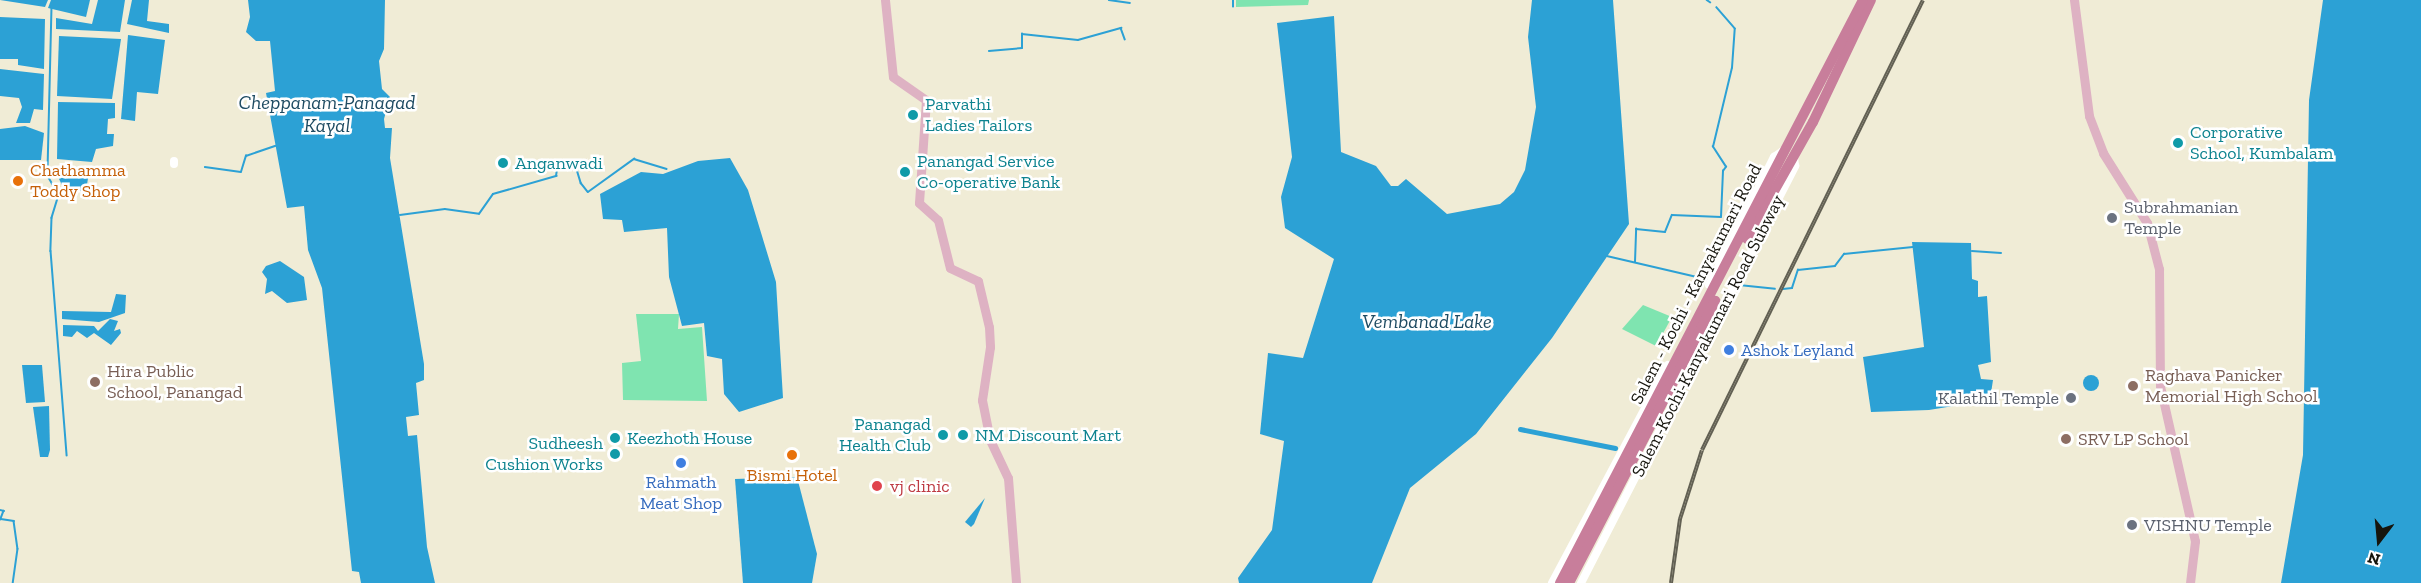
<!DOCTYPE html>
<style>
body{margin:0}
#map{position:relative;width:2421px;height:583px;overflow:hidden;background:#f0ecd6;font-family:"Zilla Slab",serif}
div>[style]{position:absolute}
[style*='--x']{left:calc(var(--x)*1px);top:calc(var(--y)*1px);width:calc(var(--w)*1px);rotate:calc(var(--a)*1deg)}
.green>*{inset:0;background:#7fe4b0}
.water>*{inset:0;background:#2ca1d5}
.round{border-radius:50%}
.stream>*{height:1.5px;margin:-0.75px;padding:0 0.75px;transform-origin:0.75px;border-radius:0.75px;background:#2ca1d5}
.canal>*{height:5px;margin:-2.5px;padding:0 2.5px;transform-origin:2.5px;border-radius:2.5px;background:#2ca1d5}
.minor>*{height:8px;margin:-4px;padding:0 4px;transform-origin:4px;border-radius:4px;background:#fff}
.major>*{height:9px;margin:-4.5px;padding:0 4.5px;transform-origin:4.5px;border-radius:4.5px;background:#deb2c3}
.highway>*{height:10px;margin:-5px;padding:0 5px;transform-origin:5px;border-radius:5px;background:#c87e9b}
.rail>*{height:4px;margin-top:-2px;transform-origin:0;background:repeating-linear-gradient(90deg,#fff 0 4.5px,#626053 0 9px);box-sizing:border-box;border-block:2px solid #626053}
.dots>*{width:16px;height:16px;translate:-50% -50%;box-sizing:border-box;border:3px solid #fff;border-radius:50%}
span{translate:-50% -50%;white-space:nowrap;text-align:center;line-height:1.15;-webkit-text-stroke:5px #fff;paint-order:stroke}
.culture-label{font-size:18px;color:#0d838f}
.left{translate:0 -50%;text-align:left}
.right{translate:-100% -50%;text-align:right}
.food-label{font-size:18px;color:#c56008}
.worship-label{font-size:18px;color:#5b616d}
.street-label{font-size:18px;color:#16150d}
.shop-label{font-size:18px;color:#366cbe}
.education-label{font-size:18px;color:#785e54}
.health-label{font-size:18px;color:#be3a42}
.water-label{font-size:20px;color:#1e4b62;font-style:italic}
.north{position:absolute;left:2349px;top:511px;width:60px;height:60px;-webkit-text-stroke:4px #fff;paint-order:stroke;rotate:196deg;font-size:16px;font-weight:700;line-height:24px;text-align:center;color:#16150d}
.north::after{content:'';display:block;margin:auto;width:21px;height:27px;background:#16150d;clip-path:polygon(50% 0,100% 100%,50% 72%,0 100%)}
</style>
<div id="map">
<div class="green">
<div style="clip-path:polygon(1236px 0,1309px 0,1308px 5px,1236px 7px)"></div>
<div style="clip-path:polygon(1643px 305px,1672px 317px,1656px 346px,1622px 329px)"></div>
<div style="clip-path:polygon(636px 314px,679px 314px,678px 329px,702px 327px,707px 401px,623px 400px,622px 363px,641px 361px)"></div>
</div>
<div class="water">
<div style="clip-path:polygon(0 0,48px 0,45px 7px)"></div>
<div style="clip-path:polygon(51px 0,90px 0,86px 17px,48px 8px)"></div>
<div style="clip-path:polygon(98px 0,125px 0,120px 32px,56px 29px,56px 18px,92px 24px)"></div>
<div style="clip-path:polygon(132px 0,149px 0,147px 21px,169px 24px,169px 33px,127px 24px)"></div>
<div style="clip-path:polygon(248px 0,385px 0,384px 49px,379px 61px,382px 89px,390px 97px,384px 119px,385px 128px,392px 128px,390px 158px,424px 364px,424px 380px,416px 383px,419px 415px,406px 417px,408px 436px,417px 435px,427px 547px,435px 583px,361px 583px,359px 572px,352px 571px,322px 288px,308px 250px,304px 206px,287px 208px,266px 93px,275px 91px,270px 41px,256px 41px,246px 32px,250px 17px)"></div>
<div style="clip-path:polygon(1532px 0,1613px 0,1629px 224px,1552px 338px,1476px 434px,1410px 488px,1372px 583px,1239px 583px,1238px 578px,1272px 530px,1284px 441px,1260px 434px,1268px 353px,1303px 358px,1334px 259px,1285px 228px,1281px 197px,1292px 157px,1277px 23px,1334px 16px,1341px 152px,1376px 166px,1391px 186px,1398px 186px,1406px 179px,1447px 214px,1500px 204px,1514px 192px,1525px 170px,1536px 107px,1528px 37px)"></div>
<div style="clip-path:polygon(2323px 0,2421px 0,2421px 583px,2281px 583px,2303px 455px,2309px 100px)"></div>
<div style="clip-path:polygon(0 17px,45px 19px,44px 69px,18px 65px,18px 59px,0 59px)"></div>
<div style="clip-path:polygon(128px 35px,165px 40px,158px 94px,137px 92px,135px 121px,121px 119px)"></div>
<div style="clip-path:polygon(59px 36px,121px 39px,112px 99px,57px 96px)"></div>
<div style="clip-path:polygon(0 69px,44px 74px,43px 110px,34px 109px,30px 123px,16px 123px,22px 107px,19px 98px,0 96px)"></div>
<div style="clip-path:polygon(58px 102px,115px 103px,115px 118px,108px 119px,107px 134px,114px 134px,113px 146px,96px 149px,92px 162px,57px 159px)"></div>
<div style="clip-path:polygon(25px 126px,44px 133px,41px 160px,0 160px,0 129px)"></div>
<div style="clip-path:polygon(730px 158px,748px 190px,776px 282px,783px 398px,739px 412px,724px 394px,722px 359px,707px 356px,704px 323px,682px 326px,669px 277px,667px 228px,624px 232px,622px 220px,603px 219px,600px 194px,641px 172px,663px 174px,698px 161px)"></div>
<div style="clip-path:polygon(64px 172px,89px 172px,86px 191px,65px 191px,59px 179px)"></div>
<div style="clip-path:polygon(1912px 242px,1971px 243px,1972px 279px,1978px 281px,1978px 297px,1987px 296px,1991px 362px,1978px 365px,1981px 379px,1993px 380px,1990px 400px,1929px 410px,1871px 412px,1863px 357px,1924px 347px)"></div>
<div style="clip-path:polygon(280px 261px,304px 277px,307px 300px,287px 303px,272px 291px,265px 294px,267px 279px,262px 272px,266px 266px)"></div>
<div style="clip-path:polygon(116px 294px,126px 295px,125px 313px,99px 322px,62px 319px,62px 311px,111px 312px)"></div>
<div style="clip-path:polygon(110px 319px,118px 321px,114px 331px,120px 329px,121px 333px,111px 345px,94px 333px,87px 338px,77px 331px,72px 337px,63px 336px,63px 325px,94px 326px,98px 331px)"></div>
<div style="clip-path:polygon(22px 365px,42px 365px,45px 402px,26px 403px)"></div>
<div class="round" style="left:2083px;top:375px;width:16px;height:16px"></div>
<div style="clip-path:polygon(49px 406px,50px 450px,48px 457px,40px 457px,33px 407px)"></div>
<div style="clip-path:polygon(797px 477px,817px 554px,812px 583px,743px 583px,735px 479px)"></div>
<div style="clip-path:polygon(985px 498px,974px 524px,971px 527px,965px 522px)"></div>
</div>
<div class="stream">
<div style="--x:1109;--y:0;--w:21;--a:8"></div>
<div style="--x:1707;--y:0;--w:4;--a:34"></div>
<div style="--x:52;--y:7;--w:169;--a:91.4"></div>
<div style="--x:48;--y:176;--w:22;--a:60"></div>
<div style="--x:59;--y:195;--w:24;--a:107"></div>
<div style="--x:52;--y:218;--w:33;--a:92"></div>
<div style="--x:51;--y:251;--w:205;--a:85.5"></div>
<div style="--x:1233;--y:7;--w:7;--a:-90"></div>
<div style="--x:989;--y:51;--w:33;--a:-5"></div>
<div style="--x:1022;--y:48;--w:14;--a:-90"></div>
<div style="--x:1022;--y:34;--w:56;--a:6.1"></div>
<div style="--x:1078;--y:40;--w:45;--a:-15.6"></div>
<div style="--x:1121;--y:28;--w:12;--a:70"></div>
<div style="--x:205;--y:167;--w:36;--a:8"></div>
<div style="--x:241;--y:172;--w:17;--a:-73"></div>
<div style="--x:246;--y:156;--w:31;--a:-19"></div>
<div style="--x:400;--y:215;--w:45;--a:-7.6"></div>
<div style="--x:445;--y:209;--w:34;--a:8"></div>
<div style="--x:479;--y:214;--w:24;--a:-55"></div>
<div style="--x:493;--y:194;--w:66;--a:-15.9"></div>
<div style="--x:556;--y:176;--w:13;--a:-81"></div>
<div style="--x:558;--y:163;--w:10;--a:-17"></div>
<div style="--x:568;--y:160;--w:8;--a:23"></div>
<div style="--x:575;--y:163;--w:21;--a:73"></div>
<div style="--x:581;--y:183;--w:11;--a:52"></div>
<div style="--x:588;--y:192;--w:57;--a:-35.7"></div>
<div style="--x:634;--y:159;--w:34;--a:17"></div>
<div style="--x:1972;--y:251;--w:29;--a:4"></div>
<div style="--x:1607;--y:256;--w:102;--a:13.1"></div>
<div style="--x:1635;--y:262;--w:33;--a:-88"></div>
<div style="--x:1636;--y:229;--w:29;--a:6"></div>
<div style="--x:1665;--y:232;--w:18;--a:-68"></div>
<div style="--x:1672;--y:215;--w:49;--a:2.3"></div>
<div style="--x:1721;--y:217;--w:46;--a:-87.5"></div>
<div style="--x:1723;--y:171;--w:5;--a:-53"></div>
<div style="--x:1726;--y:167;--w:24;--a:-123"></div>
<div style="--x:1713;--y:147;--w:81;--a:-76.5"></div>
<div style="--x:1732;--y:68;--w:39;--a:-86"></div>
<div style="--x:1735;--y:29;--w:28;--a:-131"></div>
<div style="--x:1739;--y:285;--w:36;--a:6"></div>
<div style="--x:1783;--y:289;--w:9;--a:-6"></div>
<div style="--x:1792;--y:288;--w:19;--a:-72"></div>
<div style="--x:1798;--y:270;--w:37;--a:-6"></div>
<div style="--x:1835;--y:266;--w:15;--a:-53"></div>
<div style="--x:1844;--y:254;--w:69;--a:-5.8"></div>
<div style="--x:0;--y:510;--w:4;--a:14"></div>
<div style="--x:4;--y:511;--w:9;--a:111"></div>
<div style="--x:1;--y:519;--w:13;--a:9"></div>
<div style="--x:14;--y:521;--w:28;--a:82"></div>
<div style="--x:18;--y:549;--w:34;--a:98"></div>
</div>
<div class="canal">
<div style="--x:1520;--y:429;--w:97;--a:11.3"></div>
</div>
<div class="minor">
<div style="--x:174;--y:161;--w:3;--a:90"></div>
<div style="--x:1709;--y:285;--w:144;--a:-63.1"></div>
<div style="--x:1774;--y:157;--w:12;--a:-35"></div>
<div style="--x:1552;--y:583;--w:247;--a:-62"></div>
<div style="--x:1581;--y:583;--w:469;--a:-62.8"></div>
<div style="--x:1795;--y:166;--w:10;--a:-96"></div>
</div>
<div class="major">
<div style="--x:885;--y:0;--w:77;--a:84.1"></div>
<div style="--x:893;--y:77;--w:40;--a:34.9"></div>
<div style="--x:926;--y:100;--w:103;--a:93.9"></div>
<div style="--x:919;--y:203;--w:25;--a:42"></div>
<div style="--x:938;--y:220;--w:49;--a:76"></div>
<div style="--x:950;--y:268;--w:31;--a:25"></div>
<div style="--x:978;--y:281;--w:47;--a:76.6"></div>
<div style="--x:989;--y:327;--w:20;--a:87"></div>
<div style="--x:990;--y:347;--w:54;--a:98.6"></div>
<div style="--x:982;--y:400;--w:41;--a:78.7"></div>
<div style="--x:990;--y:440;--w:42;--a:64.7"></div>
<div style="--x:1008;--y:478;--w:105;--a:85.6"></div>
<div style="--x:2074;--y:0;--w:117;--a:82.6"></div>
<div style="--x:2089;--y:116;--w:40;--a:69"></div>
<div style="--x:2103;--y:153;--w:83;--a:57.8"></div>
<div style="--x:2147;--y:223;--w:48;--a:75.4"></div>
<div style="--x:2159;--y:269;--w:117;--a:89.5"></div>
<div style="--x:2160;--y:386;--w:159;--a:77.3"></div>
<div style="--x:2195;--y:541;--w:42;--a:96.8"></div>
</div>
<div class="highway">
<div style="--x:1747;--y:239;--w:134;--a:-60.6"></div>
<div style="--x:1813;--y:122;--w:135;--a:-64.6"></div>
<div style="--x:1560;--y:583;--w:657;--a:-62.54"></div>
<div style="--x:1569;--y:583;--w:318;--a:-62.6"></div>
</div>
<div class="rail">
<div style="--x:1671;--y:583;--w:65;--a:-82"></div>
<div style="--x:1680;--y:519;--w:72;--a:-72.3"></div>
<div style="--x:1702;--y:450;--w:501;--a:-63.84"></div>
</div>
<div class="dots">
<div style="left:913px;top:115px;background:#0f9aa8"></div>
<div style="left:2178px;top:143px;background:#0f9aa8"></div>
<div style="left:503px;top:163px;background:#0f9aa8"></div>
<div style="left:905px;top:172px;background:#0f9aa8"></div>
<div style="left:18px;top:181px;background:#e8710a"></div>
<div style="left:2112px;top:218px;background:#6b7280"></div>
<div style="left:1729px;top:350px;background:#3f7fe0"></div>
<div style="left:95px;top:382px;background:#8d6e63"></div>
<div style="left:2133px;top:386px;background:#8d6e63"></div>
<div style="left:2071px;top:398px;background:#6b7280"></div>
<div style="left:943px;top:435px;background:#0f9aa8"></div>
<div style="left:963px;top:435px;background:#0f9aa8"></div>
<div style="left:615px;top:438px;background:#0f9aa8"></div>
<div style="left:2066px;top:439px;background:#8d6e63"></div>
<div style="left:615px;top:454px;background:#0f9aa8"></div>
<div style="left:792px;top:455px;background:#e8710a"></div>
<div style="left:681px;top:463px;background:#3f7fe0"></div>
<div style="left:877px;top:486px;background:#e0444e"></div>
<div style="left:2132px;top:525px;background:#6b7280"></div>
</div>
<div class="culture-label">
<span class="left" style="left:925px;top:115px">Parvathi<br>Ladies Tailors</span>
<span class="left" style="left:2190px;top:143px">Corporative<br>School, Kumbalam</span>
<span class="left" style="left:917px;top:172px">Panangad Service<br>Co-operative Bank</span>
<span class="left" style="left:515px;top:163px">Anganwadi</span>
<span class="right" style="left:931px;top:435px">Panangad<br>Health Club</span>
<span class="left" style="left:975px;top:435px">NM Discount Mart</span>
<span class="left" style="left:627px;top:438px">Keezhoth House</span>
<span class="right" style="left:603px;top:454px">Sudheesh<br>Cushion Works</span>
</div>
<div class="food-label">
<span class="left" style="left:30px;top:181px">Chathamma<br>Toddy Shop</span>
<span style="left:792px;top:475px">Bismi Hotel</span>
</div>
<div class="worship-label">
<span class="left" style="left:2124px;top:218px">Subrahmanian<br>Temple</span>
<span class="right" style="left:2059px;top:398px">Kalathil Temple</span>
<span class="left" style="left:2144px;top:525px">VISHNU Temple</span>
</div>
<div class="street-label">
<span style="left:1696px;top:284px;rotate:-63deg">Salem - Kochi - Kanyakumari Road</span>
<span style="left:1708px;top:336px;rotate:-63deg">Salem-Kochi-Kanyakumari Road Subway</span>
</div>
<div class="shop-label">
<span class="left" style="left:1741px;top:350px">Ashok Leyland</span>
<span style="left:681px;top:493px">Rahmath<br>Meat Shop</span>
</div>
<div class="education-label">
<span class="left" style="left:107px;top:382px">Hira Public<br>School, Panangad</span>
<span class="left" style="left:2145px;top:386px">Raghava Panicker<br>Memorial High School</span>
<span class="left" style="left:2078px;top:439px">SRV LP School</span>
</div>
<div class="health-label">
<span class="left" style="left:890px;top:486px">vj clinic</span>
</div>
<div class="water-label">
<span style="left:327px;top:114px">Cheppanam-Panagad<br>Kayal</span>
<span style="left:1427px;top:321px">Vembanad Lake</span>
</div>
<div class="north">N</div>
</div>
